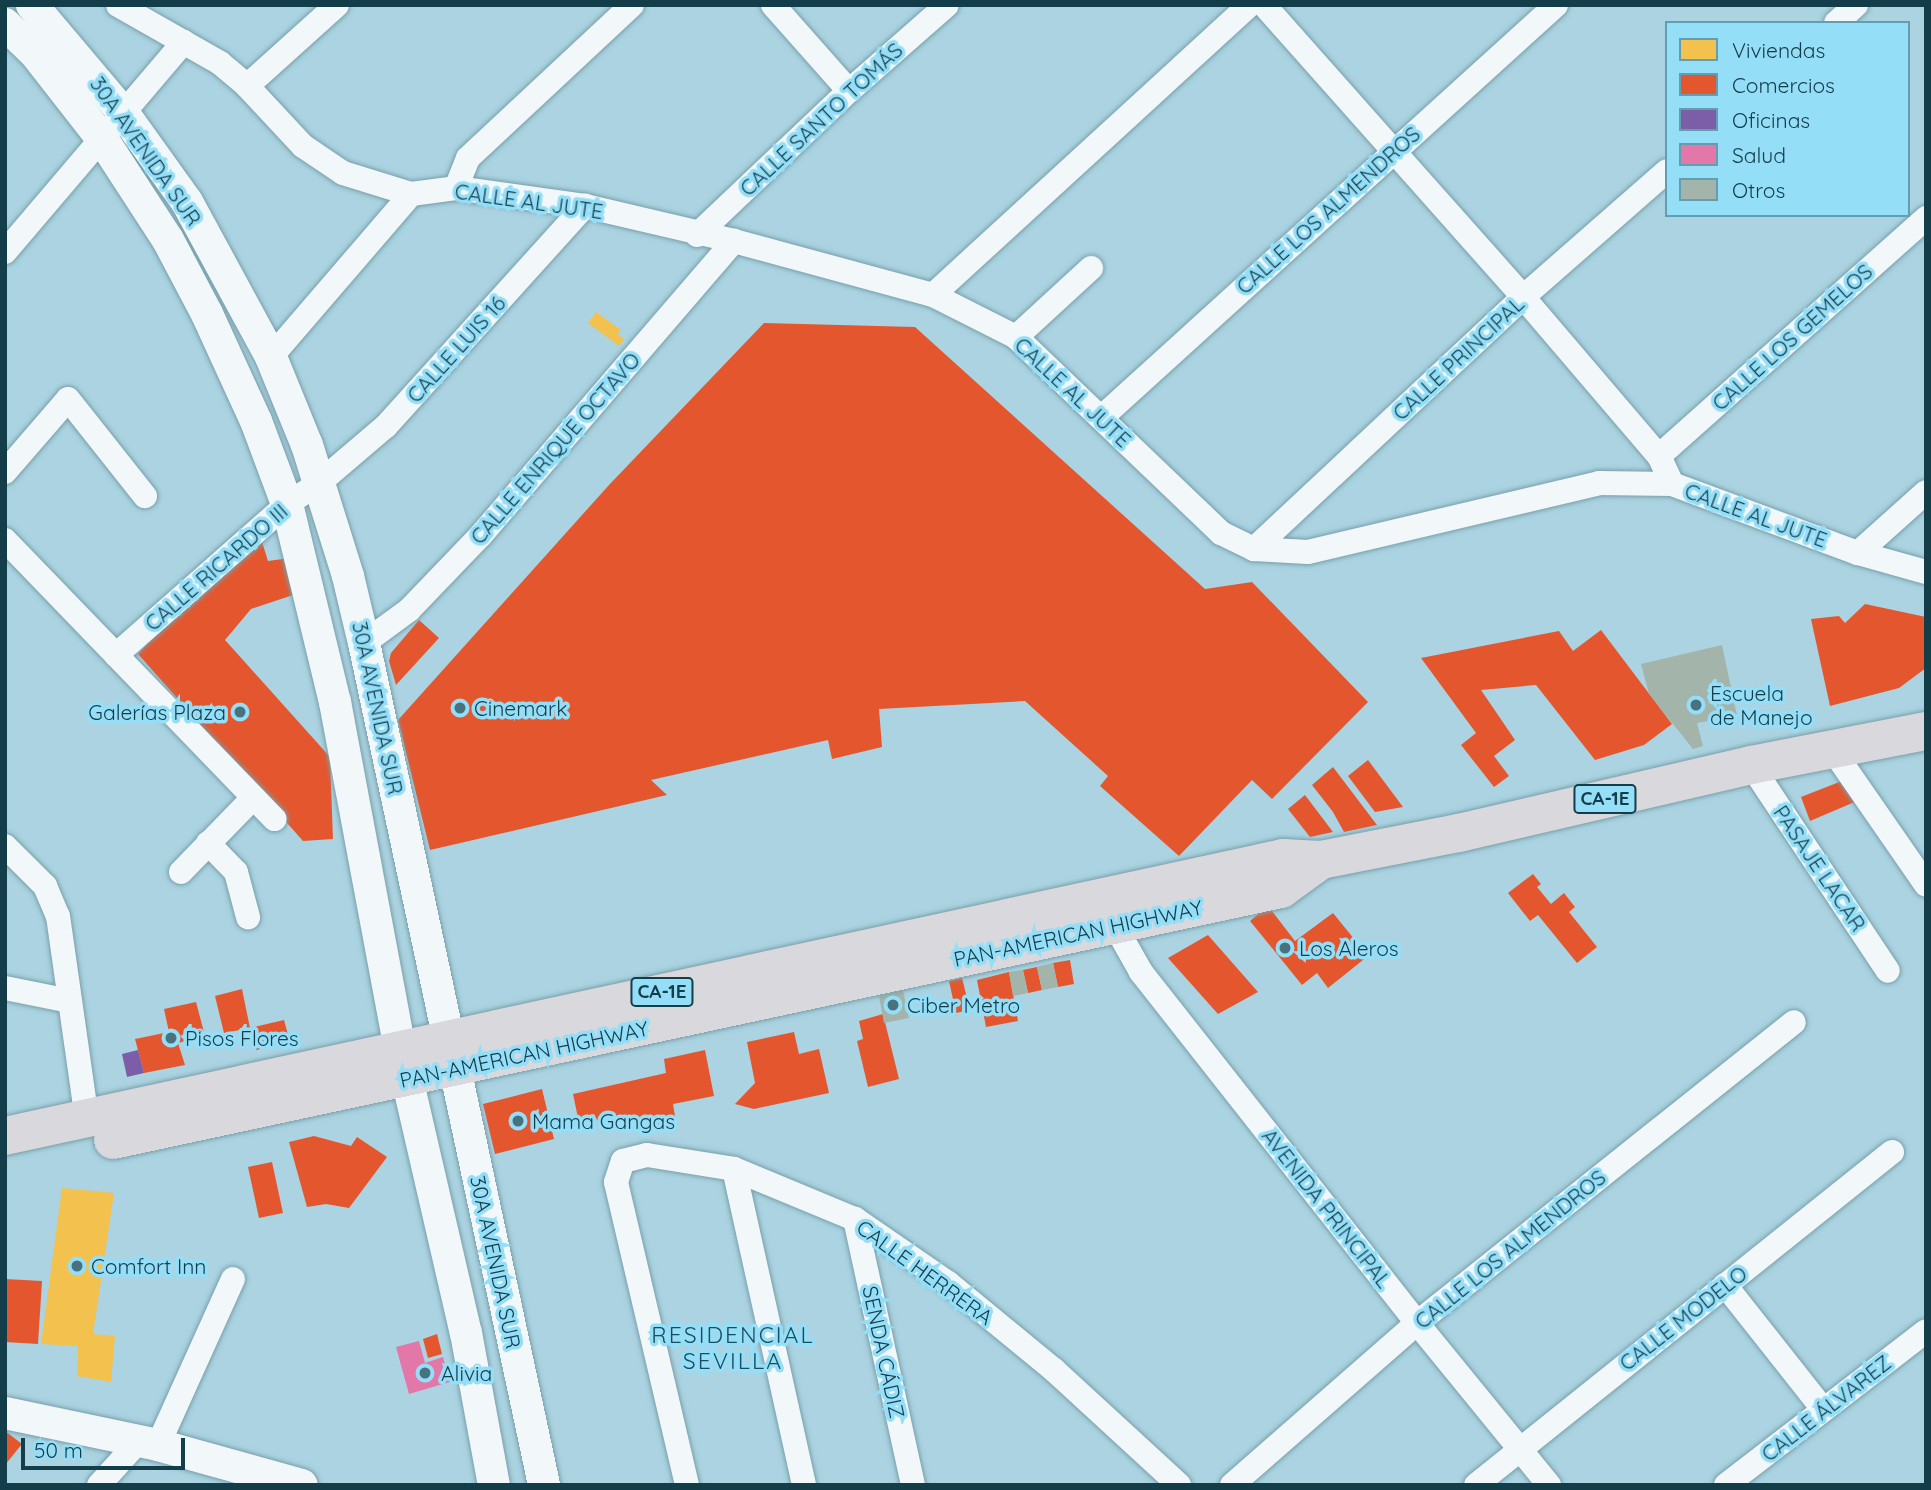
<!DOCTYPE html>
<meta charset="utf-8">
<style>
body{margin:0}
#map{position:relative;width:1931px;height:1490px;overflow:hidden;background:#abd3e1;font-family:Quicksand,sans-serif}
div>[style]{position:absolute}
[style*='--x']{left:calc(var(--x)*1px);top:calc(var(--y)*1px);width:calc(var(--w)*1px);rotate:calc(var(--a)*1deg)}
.homes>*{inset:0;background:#f2c14e}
.shops>*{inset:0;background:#e4572e}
.offices>*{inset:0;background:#7b5ea7}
.health>*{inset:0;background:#e377a8}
.building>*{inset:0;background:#a3b4ab}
.roads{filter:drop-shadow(0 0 2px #799fab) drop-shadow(0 0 2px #799fab)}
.minor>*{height:24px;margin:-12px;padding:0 12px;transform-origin:12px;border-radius:12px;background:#f2f8fa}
.tertiary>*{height:32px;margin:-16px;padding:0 16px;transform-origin:16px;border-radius:16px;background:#f2f8fa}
.trunk>*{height:38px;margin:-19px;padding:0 19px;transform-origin:19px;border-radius:19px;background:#d8d8dd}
.dots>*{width:19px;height:19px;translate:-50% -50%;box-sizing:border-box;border:4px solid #95def7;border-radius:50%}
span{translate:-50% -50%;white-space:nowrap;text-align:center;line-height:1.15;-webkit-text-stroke:7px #95def7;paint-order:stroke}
.shield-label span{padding:2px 5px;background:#95def7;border:2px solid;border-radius:5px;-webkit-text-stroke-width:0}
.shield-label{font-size:19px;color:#143d4a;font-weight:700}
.street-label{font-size:21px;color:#143d4a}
.poi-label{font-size:21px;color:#143d4a}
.left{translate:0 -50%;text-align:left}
.right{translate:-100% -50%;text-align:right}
.neighbourhood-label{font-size:23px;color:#1a4e5e;letter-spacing:2px}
.frame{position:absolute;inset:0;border:7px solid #143d4a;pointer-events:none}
.legend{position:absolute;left:1665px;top:21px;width:245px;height:196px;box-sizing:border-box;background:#95def7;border:2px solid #619eb2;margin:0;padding:9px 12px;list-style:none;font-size:21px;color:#143d4a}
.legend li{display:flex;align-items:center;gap:14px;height:35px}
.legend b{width:35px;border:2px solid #619eb2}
.scale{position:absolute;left:21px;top:1438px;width:164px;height:32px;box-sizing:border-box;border:4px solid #143d4a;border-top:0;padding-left:9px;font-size:21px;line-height:24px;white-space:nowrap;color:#143d4a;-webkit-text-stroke:5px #95def7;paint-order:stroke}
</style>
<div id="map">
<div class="homes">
<div style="clip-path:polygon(596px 312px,621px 330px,617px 334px,624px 339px,619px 346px,588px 323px)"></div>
<div style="clip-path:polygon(62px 1188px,114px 1193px,93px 1334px,115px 1336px,111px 1382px,77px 1376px,78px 1346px,41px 1344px)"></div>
</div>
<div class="shops">
<div style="clip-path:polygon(764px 323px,915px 327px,1205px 589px,1252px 582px,1368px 702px,1272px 799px,1252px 780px,1179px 856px,1100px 786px,1108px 776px,1025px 701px,879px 709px,882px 747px,832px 759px,828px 740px,651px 780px,667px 795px,430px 850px,398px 720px,609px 485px)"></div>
<div style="clip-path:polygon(262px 542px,268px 561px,290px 558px,296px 594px,251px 609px,225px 640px,330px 757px,333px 839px,303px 841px,138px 654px,178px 609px)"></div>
<div style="clip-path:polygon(1865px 604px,1926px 617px,1926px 668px,1899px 688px,1830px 706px,1811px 619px,1839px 616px,1845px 623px)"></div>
<div style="clip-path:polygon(419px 620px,439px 638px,396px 685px,389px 661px,391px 653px)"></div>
<div style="clip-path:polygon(1601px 630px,1672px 724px,1644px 745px,1595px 760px,1536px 685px,1481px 690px,1515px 740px,1494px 756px,1509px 776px,1494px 787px,1461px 745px,1476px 733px,1421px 658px,1559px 631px,1573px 651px)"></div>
<div style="clip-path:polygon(1368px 760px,1403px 807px,1375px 812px,1348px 776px)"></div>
<div style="clip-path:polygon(1333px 767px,1377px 825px,1344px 832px,1333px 812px,1312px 785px)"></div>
<div style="clip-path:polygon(1847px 779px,1857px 801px,1810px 821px,1801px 797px)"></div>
<div style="clip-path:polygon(1305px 795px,1333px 832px,1310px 837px,1288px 809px)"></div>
<div style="clip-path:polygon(1533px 874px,1541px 884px,1537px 887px,1551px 904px,1564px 893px,1575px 907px,1569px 912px,1597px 947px,1577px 963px,1538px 915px,1530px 921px,1508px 893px)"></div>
<div style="clip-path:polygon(1268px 906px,1295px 941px,1333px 913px,1368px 956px,1328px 988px,1317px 973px,1302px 985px,1250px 921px)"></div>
<div style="clip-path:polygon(1208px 935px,1258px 992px,1218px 1014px,1168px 958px)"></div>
<div style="clip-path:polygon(1070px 960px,1074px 984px,1058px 987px,1053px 963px)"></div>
<div style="clip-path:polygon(1037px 967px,1042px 990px,1028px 993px,1023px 970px)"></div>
<div style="clip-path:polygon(1009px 972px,1018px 1021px,986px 1027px,977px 980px)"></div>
<div style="clip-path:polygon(962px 978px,970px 1010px,956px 1013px,949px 981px)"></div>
<div style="clip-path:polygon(242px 989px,250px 1028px,284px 1020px,290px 1042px,256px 1050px,250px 1028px,224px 1033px,215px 996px)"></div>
<div style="clip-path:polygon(196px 1002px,205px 1036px,178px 1043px,185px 1065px,144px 1073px,135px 1039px,169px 1032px,164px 1009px)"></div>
<div style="clip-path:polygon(883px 1014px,899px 1079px,868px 1087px,857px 1041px,863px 1039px,859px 1021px)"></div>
<div style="clip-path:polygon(794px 1032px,799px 1054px,819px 1049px,829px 1093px,754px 1109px,735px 1104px,755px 1083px,747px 1042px)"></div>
<div style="clip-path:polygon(705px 1050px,714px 1096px,673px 1104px,676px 1122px,652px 1127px,650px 1118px,624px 1123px,618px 1121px,599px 1124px,594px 1114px,578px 1118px,573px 1094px,666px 1073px,664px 1059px)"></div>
<div style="clip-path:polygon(542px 1089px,554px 1139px,495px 1154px,483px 1104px)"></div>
<div style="clip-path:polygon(314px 1136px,351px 1146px,357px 1137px,387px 1157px,349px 1208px,326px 1204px,307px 1207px,289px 1142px)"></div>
<div style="clip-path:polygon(272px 1162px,283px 1213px,259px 1218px,248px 1167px)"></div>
<div style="clip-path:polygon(5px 1279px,42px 1281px,38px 1344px,5px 1342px)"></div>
<div style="clip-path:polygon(437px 1334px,442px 1354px,428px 1358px,423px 1339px)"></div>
<div style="clip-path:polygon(5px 1431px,22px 1444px,5px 1465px)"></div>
</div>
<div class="offices">
<div style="clip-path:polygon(138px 1050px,144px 1073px,127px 1077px,122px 1054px)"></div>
</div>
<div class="health">
<div style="clip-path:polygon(419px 1341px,425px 1363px,443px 1357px,450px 1382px,409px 1394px,396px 1347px)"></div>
</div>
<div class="building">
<div style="clip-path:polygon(1722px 645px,1737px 716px,1697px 723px,1703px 746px,1693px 749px,1649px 694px,1641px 664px)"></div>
<div style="clip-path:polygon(1053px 963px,1058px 987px,1042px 990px,1037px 967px)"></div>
<div style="clip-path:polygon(1023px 970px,1028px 993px,1013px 996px,1009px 972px)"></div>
<div style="clip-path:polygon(903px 990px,909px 1018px,884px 1023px,879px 996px)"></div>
</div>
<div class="roads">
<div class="minor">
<div style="--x:118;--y:5;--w:117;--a:29.6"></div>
<div style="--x:220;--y:63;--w:35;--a:40"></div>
<div style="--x:247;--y:86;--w:82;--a:47"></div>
<div style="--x:303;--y:146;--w:48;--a:34"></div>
<div style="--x:343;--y:173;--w:71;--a:17.2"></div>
<div style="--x:411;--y:194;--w:45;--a:-7.6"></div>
<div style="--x:456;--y:188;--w:130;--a:7.9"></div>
<div style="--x:585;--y:206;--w:153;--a:13.2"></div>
<div style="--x:734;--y:241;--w:206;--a:15.2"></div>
<div style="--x:933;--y:295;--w:93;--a:26.8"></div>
<div style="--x:1016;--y:337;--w:284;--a:43.7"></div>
<div style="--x:1221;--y:533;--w:37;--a:26"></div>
<div style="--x:1254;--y:549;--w:54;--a:3.2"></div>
<div style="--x:1308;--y:552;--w:299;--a:-13.3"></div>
<div style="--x:1599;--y:483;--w:73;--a:0.8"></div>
<div style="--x:1672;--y:484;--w:198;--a:20.4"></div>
<div style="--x:1858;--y:553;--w:71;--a:15.6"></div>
<div style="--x:773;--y:5;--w:115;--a:48.5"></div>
<div style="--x:1264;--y:5;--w:390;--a:48.4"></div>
<div style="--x:1523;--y:297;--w:209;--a:49.5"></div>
<div style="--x:1659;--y:456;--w:31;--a:65"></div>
<div style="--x:1836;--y:23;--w:27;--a:-42"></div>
<div style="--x:247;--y:86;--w:121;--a:-42"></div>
<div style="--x:456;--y:188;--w:32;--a:-68"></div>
<div style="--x:468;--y:158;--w:224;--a:-43"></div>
<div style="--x:697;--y:235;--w:209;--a:-43.5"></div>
<div style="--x:849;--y:91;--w:130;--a:-41.3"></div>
<div style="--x:5;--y:252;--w:276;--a:-49.6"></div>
<div style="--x:933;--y:295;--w:429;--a:-42.5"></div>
<div style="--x:1016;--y:337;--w:102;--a:-42.6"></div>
<div style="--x:271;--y:357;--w:215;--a:-49.3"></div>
<div style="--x:1102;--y:417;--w:613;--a:-42.22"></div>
<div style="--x:1659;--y:456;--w:358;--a:-41.7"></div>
<div style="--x:5;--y:472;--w:96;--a:-49.2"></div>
<div style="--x:68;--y:399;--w:124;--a:51.6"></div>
<div style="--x:5;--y:540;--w:388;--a:46"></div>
<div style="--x:1254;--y:549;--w:369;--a:-43.1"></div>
<div style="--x:1523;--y:297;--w:191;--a:-41.2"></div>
<div style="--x:1858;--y:553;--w:91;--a:-41.9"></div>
<div style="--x:364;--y:643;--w:56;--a:-36.3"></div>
<div style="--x:409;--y:610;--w:104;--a:-46.2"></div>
<div style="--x:481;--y:535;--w:388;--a:-49.3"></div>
<div style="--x:116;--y:655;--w:228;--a:-41.4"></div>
<div style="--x:287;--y:504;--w:38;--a:-33"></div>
<div style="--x:319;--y:483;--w:88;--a:-40.4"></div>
<div style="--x:386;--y:426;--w:297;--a:-47.9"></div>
<div style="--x:1832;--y:749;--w:165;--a:55.3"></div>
<div style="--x:1751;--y:765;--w:247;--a:56.4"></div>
<div style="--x:208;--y:843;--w:40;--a:46"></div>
<div style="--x:236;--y:872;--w:47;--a:75.1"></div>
<div style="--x:5;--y:846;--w:57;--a:45"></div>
<div style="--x:45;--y:886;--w:33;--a:67"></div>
<div style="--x:58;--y:916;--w:205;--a:81.9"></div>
<div style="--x:181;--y:872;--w:103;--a:-45.8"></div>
<div style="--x:1114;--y:924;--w:55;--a:60.6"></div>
<div style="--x:1141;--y:972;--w:447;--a:51.8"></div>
<div style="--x:1417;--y:1323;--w:209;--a:50.8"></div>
<div style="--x:5;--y:988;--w:66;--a:11.3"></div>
<div style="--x:734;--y:1169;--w:324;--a:77.5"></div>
<div style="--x:855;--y:1219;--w:272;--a:77.7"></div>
<div style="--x:1725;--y:1285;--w:158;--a:51.7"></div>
<div style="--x:158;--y:1445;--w:182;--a:-65.7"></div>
<div style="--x:99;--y:1485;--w:58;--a:-47.8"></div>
<div style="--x:687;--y:1485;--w:311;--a:-103.2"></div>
<div style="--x:616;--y:1182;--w:22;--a:-72"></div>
<div style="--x:623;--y:1161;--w:25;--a:-14"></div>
<div style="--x:647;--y:1155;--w:88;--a:9.1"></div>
<div style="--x:734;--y:1169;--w:131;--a:22.5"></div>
<div style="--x:855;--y:1219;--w:113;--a:34.5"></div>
<div style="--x:948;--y:1283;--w:137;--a:39.4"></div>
<div style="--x:1054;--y:1370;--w:170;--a:42.6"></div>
<div style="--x:1232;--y:1485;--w:246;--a:-41.2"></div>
<div style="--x:1417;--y:1323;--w:482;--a:-38.6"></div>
<div style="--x:1476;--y:1485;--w:533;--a:-38.68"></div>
<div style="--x:1726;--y:1485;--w:252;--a:-37.6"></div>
</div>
<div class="tertiary">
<div style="--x:32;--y:5;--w:143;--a:49.8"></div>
<div style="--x:124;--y:114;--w:108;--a:54.4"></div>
<div style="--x:187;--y:202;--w:176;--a:61.5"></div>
<div style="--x:271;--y:357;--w:95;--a:67.8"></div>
<div style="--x:307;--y:445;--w:137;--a:72.6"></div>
<div style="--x:348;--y:576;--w:69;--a:76.6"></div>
<div style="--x:364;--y:643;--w:861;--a:77.93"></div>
<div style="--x:5;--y:24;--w:42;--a:44"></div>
<div style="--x:35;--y:53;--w:110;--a:52"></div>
<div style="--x:103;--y:140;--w:119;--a:57"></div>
<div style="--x:168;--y:240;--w:84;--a:62.2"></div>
<div style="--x:207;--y:314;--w:118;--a:65.4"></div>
<div style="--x:256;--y:421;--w:89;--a:69.5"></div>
<div style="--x:287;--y:504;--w:204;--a:76.4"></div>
<div style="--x:335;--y:702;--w:352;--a:79.4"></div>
<div style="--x:400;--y:1048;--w:293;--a:77"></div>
<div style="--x:466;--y:1333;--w:155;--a:79.6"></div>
<div style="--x:5;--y:1413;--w:156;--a:11.8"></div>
<div style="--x:158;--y:1445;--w:149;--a:15.5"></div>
</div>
<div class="trunk">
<div style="--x:5;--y:1136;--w:1308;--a:-12.27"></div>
<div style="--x:1283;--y:858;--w:38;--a:3"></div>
<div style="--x:1321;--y:860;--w:141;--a:-11.1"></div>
<div style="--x:1459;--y:833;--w:300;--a:-13.1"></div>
<div style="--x:1751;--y:765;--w:178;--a:-11"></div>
<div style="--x:113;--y:1140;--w:1195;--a:-12.13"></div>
<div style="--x:1281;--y:889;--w:49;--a:-35.9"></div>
</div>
</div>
<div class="dots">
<div style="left:1696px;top:705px;background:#49727f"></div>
<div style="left:460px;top:708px;background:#49727f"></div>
<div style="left:240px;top:712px;background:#49727f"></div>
<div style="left:1285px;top:948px;background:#49727f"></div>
<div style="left:893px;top:1005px;background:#49727f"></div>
<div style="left:171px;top:1038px;background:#49727f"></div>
<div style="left:518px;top:1121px;background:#49727f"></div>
<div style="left:77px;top:1266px;background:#49727f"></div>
<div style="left:425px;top:1373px;background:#49727f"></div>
</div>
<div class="shield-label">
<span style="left:1605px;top:799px">CA-1E</span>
<span style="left:662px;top:992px">CA-1E</span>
</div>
<div class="street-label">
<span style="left:821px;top:119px;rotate:-43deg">CALLE SANTO TOMÁS</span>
<span style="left:146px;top:151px;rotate:55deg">30A AVENIDA SUR</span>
<span style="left:529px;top:201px;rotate:8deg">CALLE AL JUTE</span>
<span style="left:1328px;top:210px;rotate:-42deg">CALLE LOS ALMENDROS</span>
<span style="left:1792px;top:337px;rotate:-42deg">CALLE LOS GEMELOS</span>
<span style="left:456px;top:349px;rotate:-48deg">CALLE LUIS 16</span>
<span style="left:1458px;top:358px;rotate:-43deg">CALLE PRINCIPAL</span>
<span style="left:1073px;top:392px;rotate:43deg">CALLE AL JUTE</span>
<span style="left:555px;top:448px;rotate:-49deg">CALLE ENRIQUE OCTAVO</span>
<span style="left:1756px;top:515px;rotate:20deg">CALLE AL JUTE</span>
<span style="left:216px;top:567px;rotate:-41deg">CALLE RICARDO III</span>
<span style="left:378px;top:708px;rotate:78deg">30A AVENIDA SUR</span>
<span style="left:1820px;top:868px;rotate:56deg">PASAJE LACAR</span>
<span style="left:1078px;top:933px;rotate:-12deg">PAN-AMERICAN HIGHWAY</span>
<span style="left:524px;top:1054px;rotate:-12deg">PAN-AMERICAN HIGHWAY</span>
<span style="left:1327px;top:1208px;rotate:52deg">AVENIDA PRINCIPAL</span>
<span style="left:1510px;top:1249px;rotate:-39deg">CALLE LOS ALMENDROS</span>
<span style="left:496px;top:1262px;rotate:78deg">30A AVENIDA SUR</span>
<span style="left:925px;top:1272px;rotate:36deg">CALLE HERRERA</span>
<span style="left:1683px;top:1318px;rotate:-38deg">CALLE MODELO</span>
<span style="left:884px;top:1352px;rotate:78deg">SENDA CÁDIZ</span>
<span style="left:1826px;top:1408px;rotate:-38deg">CALLE ÁLVAREZ</span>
</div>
<div class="poi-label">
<span class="left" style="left:1710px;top:705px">Escuela<br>de Manejo</span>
<span class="left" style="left:474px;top:708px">Cinemark</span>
<span class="right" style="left:226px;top:712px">Galerías Plaza</span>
<span class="left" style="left:1299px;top:948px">Los Aleros</span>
<span class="left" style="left:907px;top:1005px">Ciber Metro</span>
<span class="left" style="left:185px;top:1038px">Pisos Flores</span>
<span class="left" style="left:532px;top:1121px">Mama Gangas</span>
<span class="left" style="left:91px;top:1266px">Comfort Inn</span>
<span class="left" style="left:441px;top:1373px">Alivia</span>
</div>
<div class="neighbourhood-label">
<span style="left:733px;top:1348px">RESIDENCIAL<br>SEVILLA</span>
</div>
<div class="frame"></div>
<ul class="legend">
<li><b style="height:19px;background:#f2c14e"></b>Viviendas</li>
<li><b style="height:19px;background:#e4572e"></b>Comercios</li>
<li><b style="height:19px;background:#7b5ea7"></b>Oficinas</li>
<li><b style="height:19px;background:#e377a8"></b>Salud</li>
<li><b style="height:19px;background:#a3b4ab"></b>Otros</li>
</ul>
<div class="scale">50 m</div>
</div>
